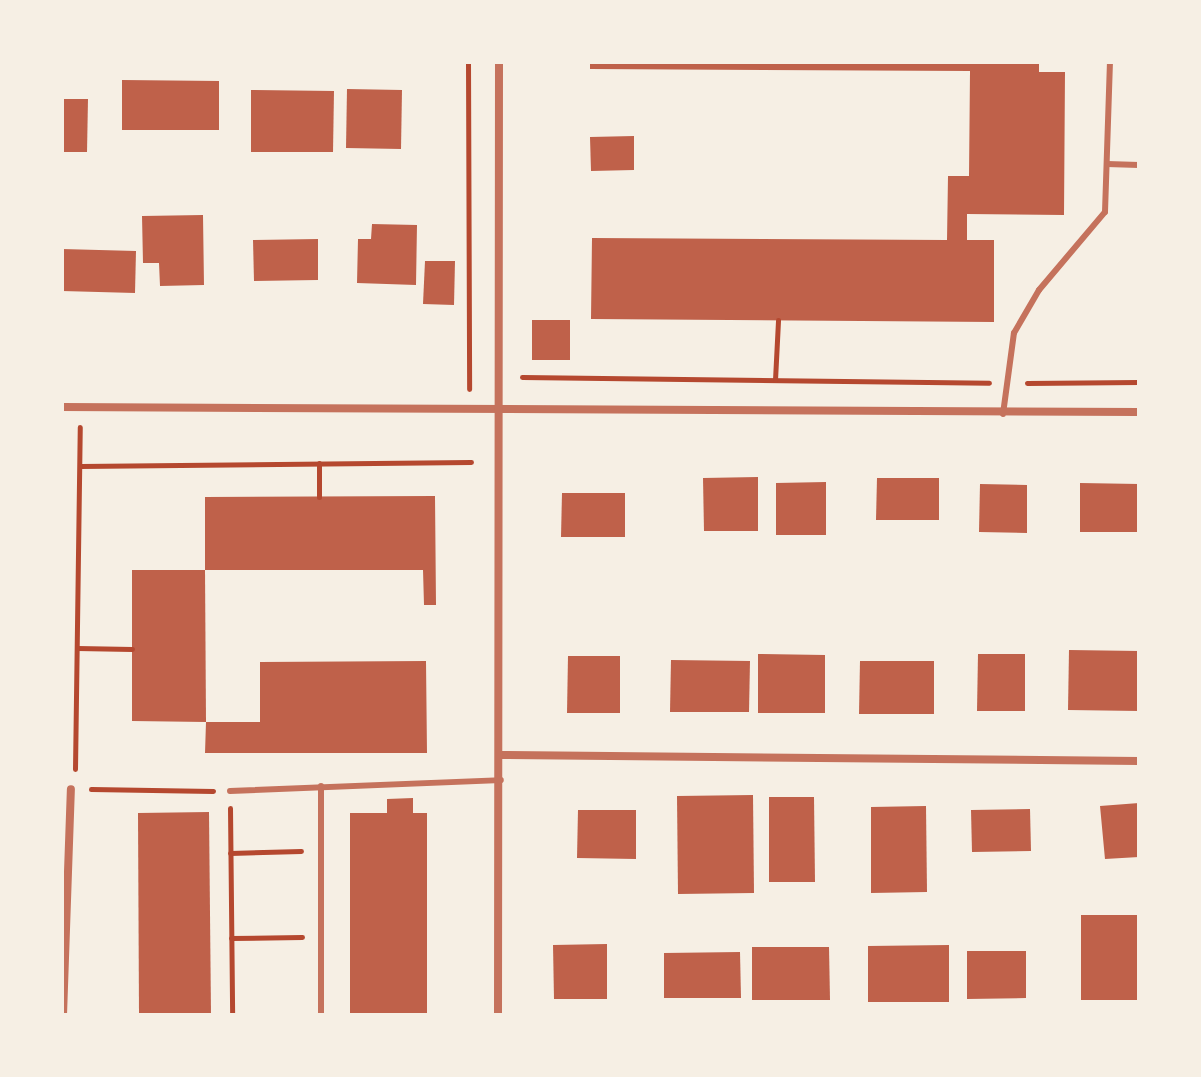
<!DOCTYPE html>
<style>
body{margin:0}
#map{position:relative;width:1201px;height:1077px;overflow:hidden;background:#f6efe4;font-family:Commissioner,sans-serif}
div>[style]{position:absolute}
[style*='--x']{left:calc(var(--x)*1px);top:calc(var(--y)*1px);width:calc(var(--w)*1px);rotate:calc(var(--a)*1deg)}
.building>*{inset:0;background:#bf614a}
.path>*{height:5px;margin:-2.5px;padding:0 2.5px;transform-origin:2.5px;border-radius:2.5px;background:#b5482f}
.service>*{height:6px;margin:-3px;padding:0 3px;transform-origin:3px;border-radius:3px;background:#c5725c}
.minor>*{height:8px;margin:-4px;padding:0 4px;transform-origin:4px;border-radius:4px;background:#c5725c}
span{translate:-50% -50%;white-space:nowrap;text-align:center;line-height:1.15;-webkit-text-stroke:8px #f6efe4;paint-order:stroke}
.frame{position:absolute;inset:0;border:64px solid #f6efe4;pointer-events:none}
</style>
<div id="map">
<div class="building">
<div style="clip-path:polygon(590px 62px,1039px 62px,1039px 72px,1065px 72px,1064px 215px,967px 214px,967px 240px,994px 240px,994px 322px,591px 319px,592px 238px,947px 240px,948px 176px,969px 176px,970px 71px,590px 69px)"></div>
<div style="clip-path:polygon(122px 80px,219px 81px,219px 130px,122px 130px)"></div>
<div style="clip-path:polygon(347px 89px,402px 90px,401px 149px,346px 148px)"></div>
<div style="clip-path:polygon(251px 90px,334px 91px,333px 152px,251px 152px)"></div>
<div style="clip-path:polygon(62px 99px,88px 99px,87px 152px,62px 152px)"></div>
<div style="clip-path:polygon(634px 136px,634px 170px,591px 171px,590px 137px)"></div>
<div style="clip-path:polygon(203px 215px,204px 285px,160px 286px,159px 263px,143px 263px,142px 216px)"></div>
<div style="clip-path:polygon(372px 224px,417px 225px,416px 285px,357px 283px,358px 239px,371px 239px)"></div>
<div style="clip-path:polygon(318px 239px,318px 280px,254px 281px,253px 240px)"></div>
<div style="clip-path:polygon(62px 249px,136px 251px,135px 293px,62px 291px)"></div>
<div style="clip-path:polygon(425px 261px,455px 261px,454px 305px,423px 304px)"></div>
<div style="clip-path:polygon(532px 320px,570px 320px,570px 360px,532px 360px)"></div>
<div style="clip-path:polygon(758px 477px,758px 531px,704px 531px,703px 478px)"></div>
<div style="clip-path:polygon(877px 478px,939px 478px,939px 520px,876px 520px)"></div>
<div style="clip-path:polygon(826px 482px,826px 535px,776px 535px,776px 483px)"></div>
<div style="clip-path:polygon(1080px 483px,1139px 484px,1139px 532px,1080px 532px)"></div>
<div style="clip-path:polygon(980px 484px,1027px 485px,1027px 533px,979px 532px)"></div>
<div style="clip-path:polygon(562px 493px,625px 493px,625px 537px,561px 537px)"></div>
<div style="clip-path:polygon(435px 496px,436px 605px,424px 605px,423px 570px,205px 570px,205px 497px)"></div>
<div style="clip-path:polygon(132px 570px,205px 570px,206px 722px,132px 721px)"></div>
<div style="clip-path:polygon(1069px 650px,1139px 651px,1139px 711px,1068px 710px)"></div>
<div style="clip-path:polygon(758px 654px,825px 655px,825px 713px,758px 713px)"></div>
<div style="clip-path:polygon(978px 654px,1025px 654px,1025px 711px,977px 711px)"></div>
<div style="clip-path:polygon(568px 656px,620px 656px,620px 713px,567px 713px)"></div>
<div style="clip-path:polygon(671px 660px,750px 661px,749px 712px,670px 712px)"></div>
<div style="clip-path:polygon(426px 661px,427px 753px,205px 753px,206px 722px,260px 722px,260px 662px)"></div>
<div style="clip-path:polygon(860px 661px,934px 661px,934px 714px,859px 714px)"></div>
<div style="clip-path:polygon(753px 795px,754px 893px,678px 894px,677px 796px)"></div>
<div style="clip-path:polygon(769px 797px,814px 797px,815px 882px,769px 882px)"></div>
<div style="clip-path:polygon(413px 798px,413px 813px,427px 813px,427px 1015px,350px 1015px,350px 813px,387px 813px,387px 799px)"></div>
<div style="clip-path:polygon(1139px 803px,1139px 857px,1105px 859px,1100px 806px)"></div>
<div style="clip-path:polygon(926px 806px,927px 892px,871px 893px,871px 807px)"></div>
<div style="clip-path:polygon(1030px 809px,1031px 851px,972px 852px,971px 810px)"></div>
<div style="clip-path:polygon(578px 810px,636px 810px,636px 859px,577px 858px)"></div>
<div style="clip-path:polygon(209px 812px,211px 1015px,139px 1015px,138px 813px)"></div>
<div style="clip-path:polygon(1081px 915px,1139px 915px,1139px 1000px,1081px 1000px)"></div>
<div style="clip-path:polygon(607px 944px,607px 999px,554px 999px,553px 945px)"></div>
<div style="clip-path:polygon(949px 945px,949px 1002px,868px 1002px,868px 946px)"></div>
<div style="clip-path:polygon(752px 947px,829px 947px,830px 1000px,752px 1000px)"></div>
<div style="clip-path:polygon(967px 951px,1026px 951px,1026px 998px,967px 999px)"></div>
<div style="clip-path:polygon(740px 952px,741px 998px,664px 998px,664px 953px)"></div>
</div>
<div class="path">
<div style="--x:468;--y:62;--w:327;--a:89.8"></div>
<div style="--x:522;--y:377;--w:467;--a:0.7"></div>
<div style="--x:775;--y:380;--w:60;--a:-87.1"></div>
<div style="--x:1027;--y:383;--w:112;--a:-0.5"></div>
<div style="--x:319;--y:463;--w:34;--a:90"></div>
<div style="--x:80;--y:466;--w:391;--a:-0.6"></div>
<div style="--x:77;--y:648;--w:55;--a:1"></div>
<div style="--x:75;--y:769;--w:342;--a:-89.2"></div>
<div style="--x:91;--y:789;--w:122;--a:0.9"></div>
<div style="--x:230;--y:808;--w:207;--a:89.4"></div>
<div style="--x:230;--y:853;--w:71;--a:-1.6"></div>
<div style="--x:231;--y:938;--w:71;--a:-0.8"></div>
</div>
<div class="service">
<div style="--x:1107;--y:164;--w:32;--a:2"></div>
<div style="--x:1003;--y:414;--w:82;--a:-82.3"></div>
<div style="--x:1014;--y:333;--w:50;--a:-59.8"></div>
<div style="--x:1039;--y:290;--w:102;--a:-49.8"></div>
<div style="--x:1105;--y:212;--w:150;--a:-88.1"></div>
<div style="--x:321;--y:786;--w:229;--a:90"></div>
<div style="--x:230;--y:791;--w:271;--a:-2.3"></div>
</div>
<div class="minor">
<div style="--x:62;--y:407;--w:1077;--a:0.27"></div>
<div style="--x:501;--y:755;--w:638;--a:0.54"></div>
<div style="--x:63;--y:1015;--w:226;--a:-88"></div>
<div style="--x:498;--y:1015;--w:953;--a:-89.94"></div>
</div>
<div class="frame"></div>
</div>
